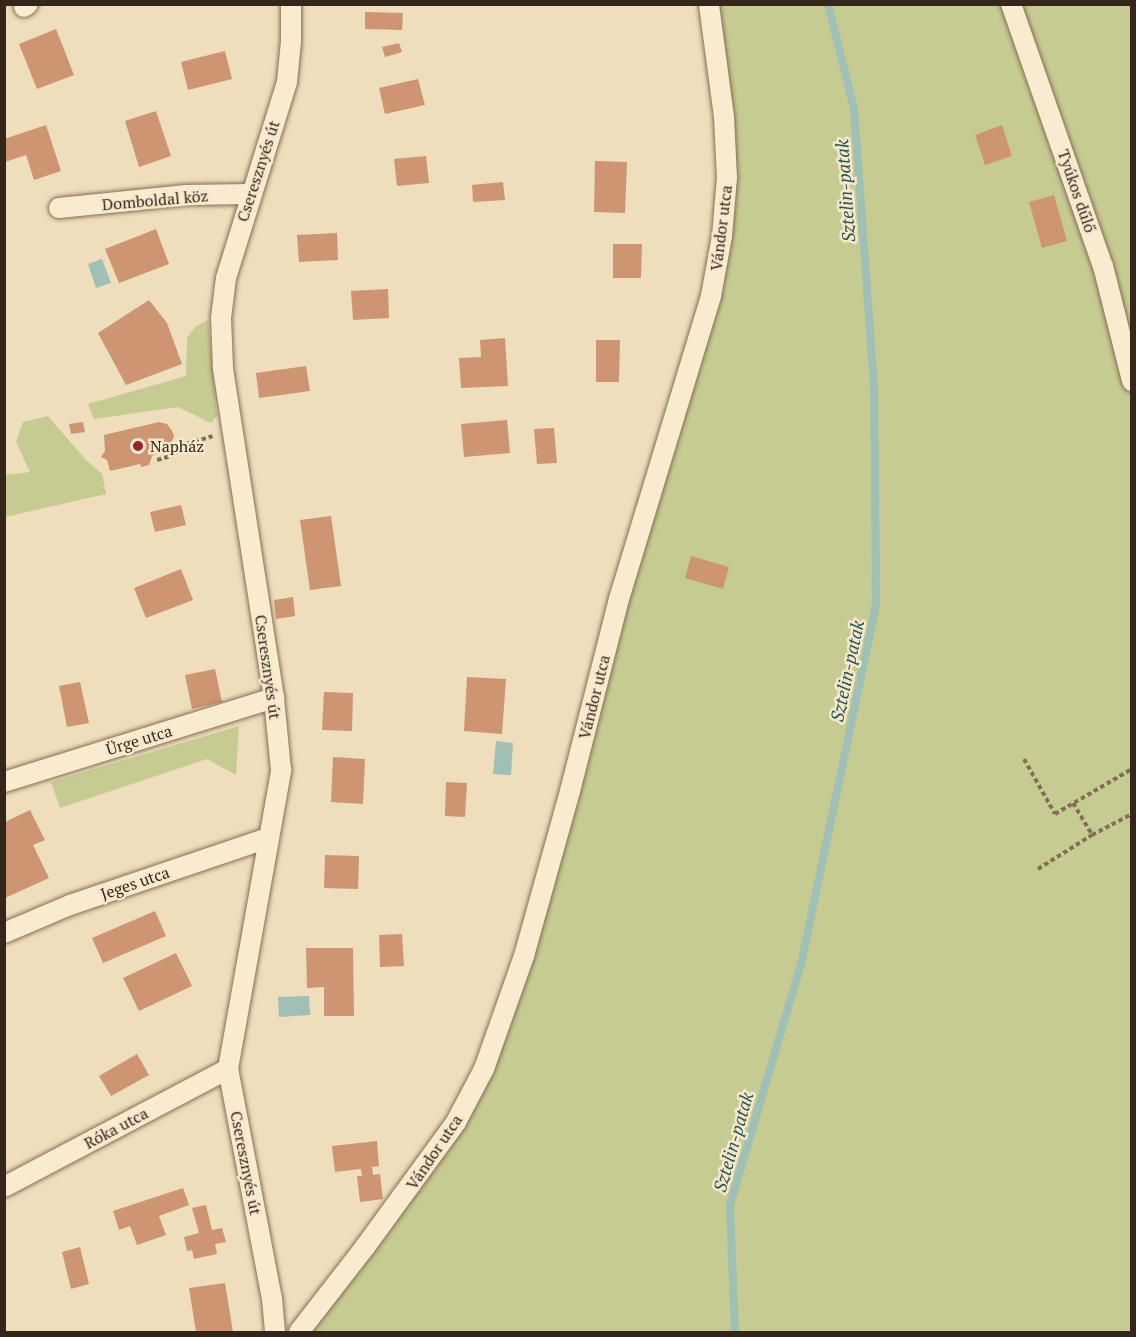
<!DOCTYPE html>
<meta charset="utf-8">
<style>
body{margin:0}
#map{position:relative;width:1136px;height:1337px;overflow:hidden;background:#eedebc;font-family:"PT Serif",serif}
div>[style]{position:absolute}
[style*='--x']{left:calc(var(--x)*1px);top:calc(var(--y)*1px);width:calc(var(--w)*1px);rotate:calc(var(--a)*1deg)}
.green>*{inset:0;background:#c6cc91}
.water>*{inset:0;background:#a0bfb5}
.stream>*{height:8px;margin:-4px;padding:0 4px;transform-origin:4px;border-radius:4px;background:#a0bfb5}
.building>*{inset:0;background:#cd9571}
.path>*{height:4px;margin-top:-2px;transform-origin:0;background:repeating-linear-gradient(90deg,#866e56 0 4.5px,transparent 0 7.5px)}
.roads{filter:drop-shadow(0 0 2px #866e56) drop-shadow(0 0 2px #866e56)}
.minor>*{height:20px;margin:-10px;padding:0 10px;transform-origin:10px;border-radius:10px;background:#f9ebcf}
.dots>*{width:16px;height:16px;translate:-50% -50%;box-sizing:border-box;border:3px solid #f5e8cc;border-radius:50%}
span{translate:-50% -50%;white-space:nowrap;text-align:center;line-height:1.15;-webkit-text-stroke:5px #f5e8cc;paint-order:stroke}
.street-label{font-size:16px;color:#34261b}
.poi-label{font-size:16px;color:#34261b}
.left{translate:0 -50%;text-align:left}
.water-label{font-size:18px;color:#2a5551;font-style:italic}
.frame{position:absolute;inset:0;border:6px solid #34261b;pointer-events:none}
</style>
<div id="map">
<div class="green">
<div style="clip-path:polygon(709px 5px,1131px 5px,1131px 1332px,299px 1332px,484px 1069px,722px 236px)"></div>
<div style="clip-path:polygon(208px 320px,217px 416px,211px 423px,178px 407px,94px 419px,88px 404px,186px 376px,187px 338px,195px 327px)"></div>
<div style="clip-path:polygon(48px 416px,85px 459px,102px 474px,106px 494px,5px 517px,5px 475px,30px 472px,16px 442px,23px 422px)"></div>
<div style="clip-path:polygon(239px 726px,236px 775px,207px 759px,60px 808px,51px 782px)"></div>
</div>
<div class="water">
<div style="clip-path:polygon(102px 259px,111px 283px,96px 288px,88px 264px)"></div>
<div style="clip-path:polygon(496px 741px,513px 743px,511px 775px,493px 774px)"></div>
<div style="clip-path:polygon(309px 996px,310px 1015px,279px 1017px,278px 997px)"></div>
</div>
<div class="stream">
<div style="--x:735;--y:1332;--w:127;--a:-92.3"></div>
<div style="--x:730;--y:1205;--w:251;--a:-73.6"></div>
<div style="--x:801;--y:964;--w:368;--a:-78.2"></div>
<div style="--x:876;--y:604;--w:217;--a:-90.5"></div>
<div style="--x:874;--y:387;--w:279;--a:-94.1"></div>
<div style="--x:854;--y:109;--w:108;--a:-103.9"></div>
</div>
<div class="building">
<div style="clip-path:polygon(365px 12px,403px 13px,402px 30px,365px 29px)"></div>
<div style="clip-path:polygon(56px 29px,74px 75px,37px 89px,19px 44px)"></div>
<div style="clip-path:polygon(399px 43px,402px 52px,385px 57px,382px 47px)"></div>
<div style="clip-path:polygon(225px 51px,232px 79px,188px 90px,181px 62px)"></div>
<div style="clip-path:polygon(418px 79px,425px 105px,385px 114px,379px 88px)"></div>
<div style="clip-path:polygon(156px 111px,171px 156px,139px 167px,125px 121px)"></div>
<div style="clip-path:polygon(46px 125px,61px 171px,34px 180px,26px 155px,5px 162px,4px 139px)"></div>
<div style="clip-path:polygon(1002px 125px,1012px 156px,985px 165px,975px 135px)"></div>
<div style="clip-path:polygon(426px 156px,429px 183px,397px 186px,394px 159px)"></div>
<div style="clip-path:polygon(595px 161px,627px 162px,625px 213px,594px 212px)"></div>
<div style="clip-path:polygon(503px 182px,505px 200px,473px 202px,472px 185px)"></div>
<div style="clip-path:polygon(1054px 195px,1067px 241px,1042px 248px,1029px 202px)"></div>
<div style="clip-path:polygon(156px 229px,169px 264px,119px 283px,105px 249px)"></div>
<div style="clip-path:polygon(337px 233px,338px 260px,299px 262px,297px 235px)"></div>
<div style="clip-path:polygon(613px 244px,642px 244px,641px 278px,613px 278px)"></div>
<div style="clip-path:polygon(388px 289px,389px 318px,353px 320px,351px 291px)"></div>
<div style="clip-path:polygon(149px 300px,167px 323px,182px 364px,126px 385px,98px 333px)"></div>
<div style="clip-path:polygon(505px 338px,508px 386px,461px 388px,459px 358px,481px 357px,480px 340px)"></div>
<div style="clip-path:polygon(596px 340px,620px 340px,619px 382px,596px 382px)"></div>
<div style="clip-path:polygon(306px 366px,310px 391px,259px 398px,256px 373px)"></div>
<div style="clip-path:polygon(507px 420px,510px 453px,464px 457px,461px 424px)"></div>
<div style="clip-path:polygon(83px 422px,85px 432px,71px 434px,69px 424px)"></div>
<div style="clip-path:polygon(159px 422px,167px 424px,172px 431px,174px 436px,169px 449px,152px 456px,149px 465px,141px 467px,140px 464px,110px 471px,107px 460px,101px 457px,105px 451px,104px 435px)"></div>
<div style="clip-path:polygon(554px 428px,557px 463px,537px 464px,534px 429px)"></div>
<div style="clip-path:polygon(181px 505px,186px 525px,155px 532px,150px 512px)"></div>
<div style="clip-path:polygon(331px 516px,341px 586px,310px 590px,300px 520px)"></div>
<div style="clip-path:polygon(691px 556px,729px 567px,723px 589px,685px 578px)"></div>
<div style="clip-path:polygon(181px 569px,193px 600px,146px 618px,134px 588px)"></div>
<div style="clip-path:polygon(293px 597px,295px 616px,276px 619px,274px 600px)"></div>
<div style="clip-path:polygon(215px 669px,222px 702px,192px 709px,185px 675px)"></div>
<div style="clip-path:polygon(467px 677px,506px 679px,502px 734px,464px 731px)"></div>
<div style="clip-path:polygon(80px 682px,89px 723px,67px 727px,59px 686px)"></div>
<div style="clip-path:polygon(324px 692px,353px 693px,352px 731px,322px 730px)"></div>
<div style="clip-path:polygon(333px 757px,365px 759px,363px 804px,331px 802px)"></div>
<div style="clip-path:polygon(446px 782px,467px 783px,465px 817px,445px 816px)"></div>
<div style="clip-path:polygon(30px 810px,45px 840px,33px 845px,49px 878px,5px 898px,5px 822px)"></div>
<div style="clip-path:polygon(325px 855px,359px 856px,358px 889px,324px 888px)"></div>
<div style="clip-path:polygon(155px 911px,166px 936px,103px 963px,92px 938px)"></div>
<div style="clip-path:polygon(402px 934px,404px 966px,380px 967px,379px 935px)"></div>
<div style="clip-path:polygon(306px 948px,353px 948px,354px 1016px,324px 1016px,324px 987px,307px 988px)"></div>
<div style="clip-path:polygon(176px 953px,192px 986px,139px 1011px,123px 978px)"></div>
<div style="clip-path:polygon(137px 1054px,149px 1075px,111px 1096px,99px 1076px)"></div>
<div style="clip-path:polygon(377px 1141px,379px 1166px,372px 1167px,373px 1175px,380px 1174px,383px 1199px,360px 1202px,357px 1176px,362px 1176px,361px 1169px,335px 1172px,332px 1146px)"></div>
<div style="clip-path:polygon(183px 1188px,189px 1205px,159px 1216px,166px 1235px,137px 1245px,130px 1226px,119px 1230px,113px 1211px)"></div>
<div style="clip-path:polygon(206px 1205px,212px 1230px,222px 1228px,226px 1242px,215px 1244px,217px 1254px,194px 1259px,192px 1250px,187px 1251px,184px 1237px,199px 1233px,192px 1208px)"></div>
<div style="clip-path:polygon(80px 1247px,89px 1284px,71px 1289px,62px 1252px)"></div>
<div style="clip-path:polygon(225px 1283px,233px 1332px,196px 1332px,189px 1288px)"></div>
</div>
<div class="path">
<div style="--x:157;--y:460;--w:18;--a:-16"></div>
<div style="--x:174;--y:455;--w:11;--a:-56"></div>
<div style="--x:180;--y:446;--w:34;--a:-17"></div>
<div style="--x:1024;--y:759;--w:63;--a:60.6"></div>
<div style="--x:1055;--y:814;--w:89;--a:-30.3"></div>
<div style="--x:1073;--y:803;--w:37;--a:59"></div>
<div style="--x:1092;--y:835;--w:45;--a:-27.7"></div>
<div style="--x:1038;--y:869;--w:64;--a:-32.2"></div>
</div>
<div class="roads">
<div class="minor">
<div style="--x:1011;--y:4;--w:278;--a:70.7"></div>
<div style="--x:1103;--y:266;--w:119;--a:75.8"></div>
<div style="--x:24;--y:7;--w:5;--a:-37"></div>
<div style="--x:59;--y:208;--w:128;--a:-5.8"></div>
<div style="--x:186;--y:195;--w:64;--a:-0.9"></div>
<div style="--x:4;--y:782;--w:283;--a:-17.3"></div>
<div style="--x:4;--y:933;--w:72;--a:-23"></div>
<div style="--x:70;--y:905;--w:209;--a:-18.7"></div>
<div style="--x:4;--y:1187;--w:253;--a:-27.8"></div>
<div style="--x:275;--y:1332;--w:33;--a:-95"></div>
<div style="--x:272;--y:1299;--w:234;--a:-100.8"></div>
<div style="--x:228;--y:1069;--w:304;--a:-79.9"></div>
<div style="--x:281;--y:770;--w:72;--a:-95.6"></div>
<div style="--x:274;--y:698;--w:335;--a:-98.8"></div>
<div style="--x:223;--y:367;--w:49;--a:-92.3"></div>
<div style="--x:221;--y:318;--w:40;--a:-82.9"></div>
<div style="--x:226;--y:278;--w:205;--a:-72.7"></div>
<div style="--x:287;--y:82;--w:41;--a:-84.4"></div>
<div style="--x:291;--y:41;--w:37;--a:-90"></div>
<div style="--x:299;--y:1332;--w:108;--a:-52.2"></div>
<div style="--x:365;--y:1247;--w:155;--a:-53.9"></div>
<div style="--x:456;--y:1122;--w:60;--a:-62.2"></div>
<div style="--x:484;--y:1069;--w:120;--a:-70.5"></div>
<div style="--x:524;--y:956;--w:171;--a:-74.4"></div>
<div style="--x:570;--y:791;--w:198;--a:-75.7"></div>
<div style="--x:619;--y:599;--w:317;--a:-73.1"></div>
<div style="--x:711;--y:296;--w:61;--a:-79.6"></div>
<div style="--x:722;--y:236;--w:58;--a:-85.1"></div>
<div style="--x:727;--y:178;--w:61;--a:-92.8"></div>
<div style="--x:724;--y:117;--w:114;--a:-97.6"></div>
</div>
</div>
<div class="dots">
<div style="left:138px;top:446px;background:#952529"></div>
</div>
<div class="street-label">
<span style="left:258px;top:171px;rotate:-72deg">Cseresznyés út</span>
<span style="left:1077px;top:191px;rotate:71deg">Tyúkos dűlő</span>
<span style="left:155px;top:200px;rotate:-5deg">Domboldal köz</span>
<span style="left:721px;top:228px;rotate:-83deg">Vándor utca</span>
<span style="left:268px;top:667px;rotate:82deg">Cseresznyés út</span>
<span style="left:594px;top:697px;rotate:-76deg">Vándor utca</span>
<span style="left:139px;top:740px;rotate:-17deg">Ürge utca</span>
<span style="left:135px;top:883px;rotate:-19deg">Jeges utca</span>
<span style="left:116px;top:1128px;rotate:-28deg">Róka utca</span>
<span style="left:434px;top:1152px;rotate:-56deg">Vándor utca</span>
<span style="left:246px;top:1163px;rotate:79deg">Cseresznyés út</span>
</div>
<div class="poi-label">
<span class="left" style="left:150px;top:446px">Napház</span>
</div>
<div class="water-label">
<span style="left:845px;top:191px;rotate:-94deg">Sztelin-patak</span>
<span style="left:847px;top:671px;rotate:-78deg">Sztelin-patak</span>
<span style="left:733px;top:1142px;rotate:-74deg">Sztelin-patak</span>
</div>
<div class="frame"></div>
</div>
